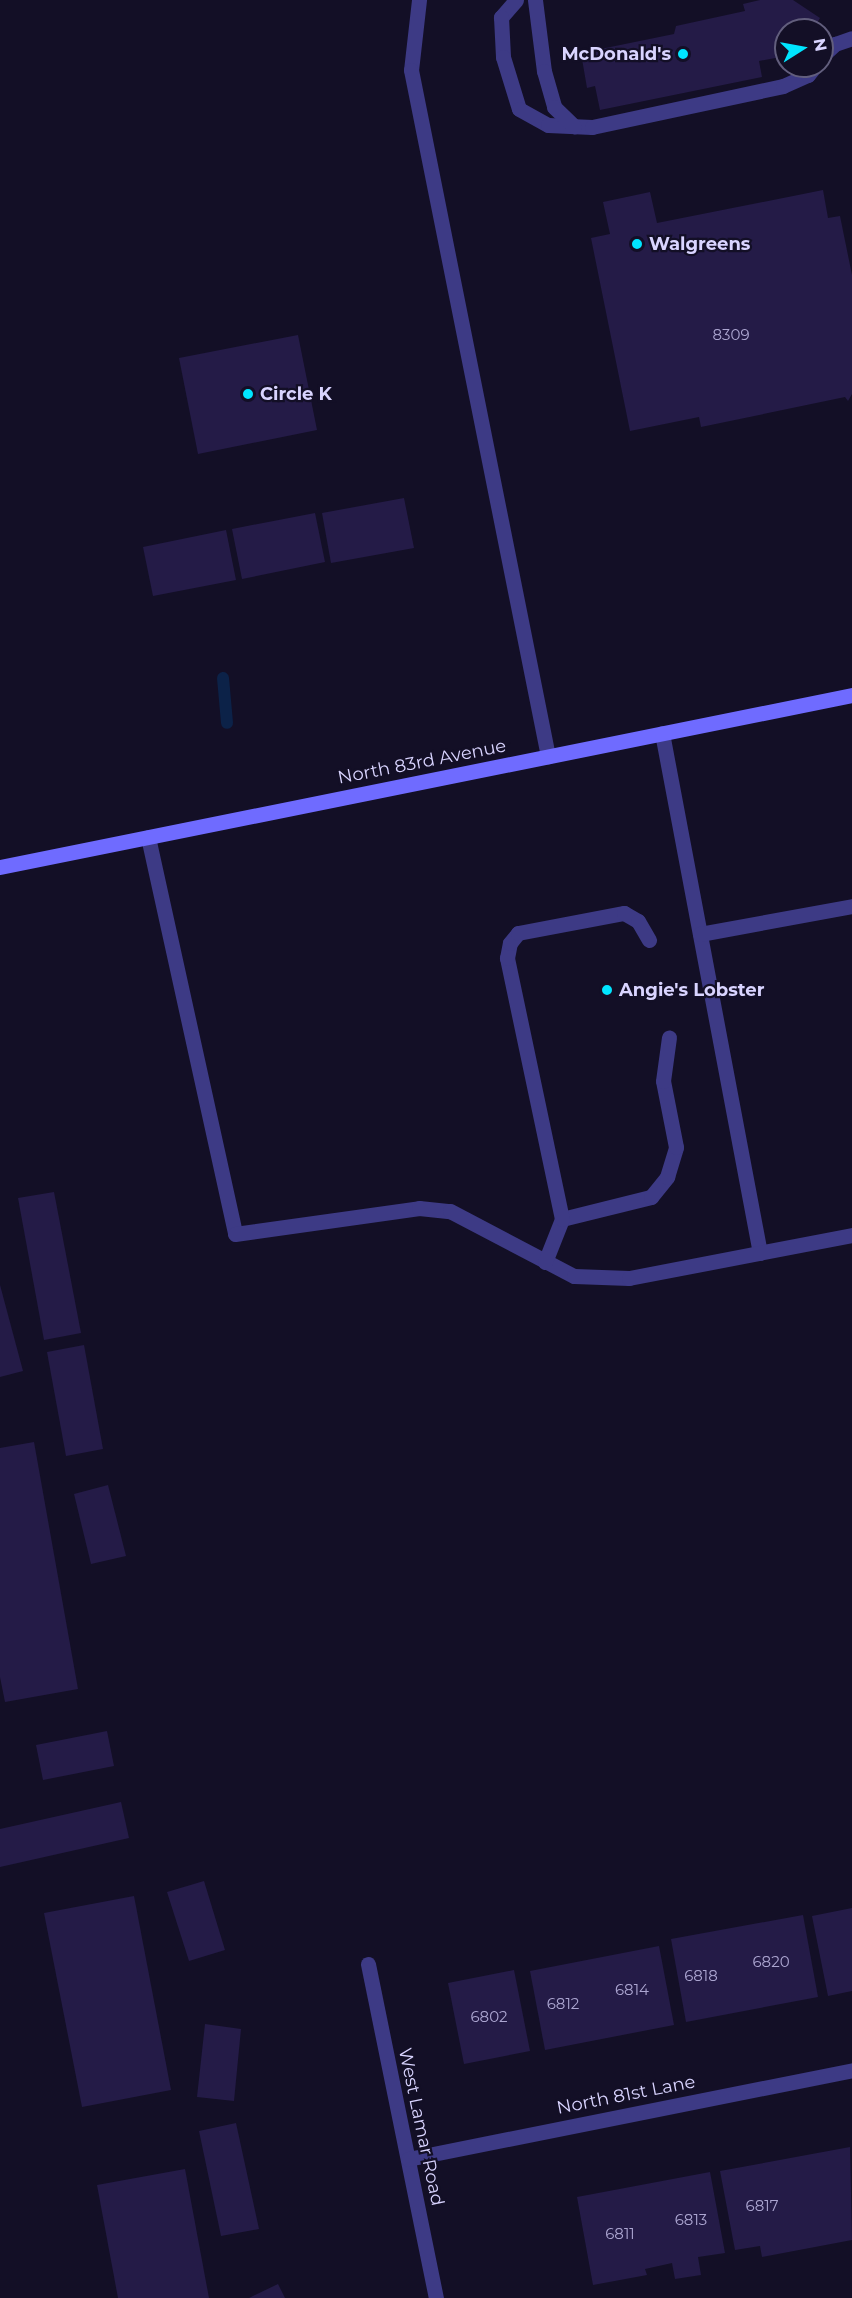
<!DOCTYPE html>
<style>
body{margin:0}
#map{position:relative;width:852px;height:2298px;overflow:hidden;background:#130f26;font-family:Montserrat,sans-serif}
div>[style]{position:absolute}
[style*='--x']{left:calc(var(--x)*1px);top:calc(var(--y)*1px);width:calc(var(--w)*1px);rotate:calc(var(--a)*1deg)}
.stream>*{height:12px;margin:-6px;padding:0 6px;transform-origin:6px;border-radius:6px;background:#0c2248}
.building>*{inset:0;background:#241b47}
.lane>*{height:15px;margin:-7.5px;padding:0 7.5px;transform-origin:7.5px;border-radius:7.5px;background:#3d3a85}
.street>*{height:15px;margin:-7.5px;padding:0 7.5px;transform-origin:7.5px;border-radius:7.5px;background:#3d3a85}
.secondary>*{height:15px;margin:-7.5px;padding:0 7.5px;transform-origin:7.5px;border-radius:7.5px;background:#6f6bff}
.dots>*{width:16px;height:16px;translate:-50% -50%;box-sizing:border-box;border:3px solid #130f26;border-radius:50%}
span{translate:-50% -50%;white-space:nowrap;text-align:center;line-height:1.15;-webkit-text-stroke:4.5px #130f26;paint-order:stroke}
.number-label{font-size:15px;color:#aca6d1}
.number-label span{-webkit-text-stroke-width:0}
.poi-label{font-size:18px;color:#d9d4ff;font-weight:700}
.right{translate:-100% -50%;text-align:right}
.left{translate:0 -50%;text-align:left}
.street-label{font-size:18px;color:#d9d4ff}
.north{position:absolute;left:774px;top:18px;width:60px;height:60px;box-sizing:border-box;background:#130f26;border:2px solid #625e7d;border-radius:50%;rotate:79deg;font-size:16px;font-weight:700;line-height:24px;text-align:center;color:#d9d4ff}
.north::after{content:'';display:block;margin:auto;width:21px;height:27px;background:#00e5ff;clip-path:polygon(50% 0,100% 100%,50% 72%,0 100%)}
</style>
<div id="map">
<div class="stream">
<div style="--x:223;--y:678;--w:45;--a:84.9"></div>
</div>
<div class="building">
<div style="clip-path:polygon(760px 0,793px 0,820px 18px,813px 30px,786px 30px,786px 56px,759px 61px,762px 77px,600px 110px,595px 86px,587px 88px,581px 53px,674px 34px,676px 26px,745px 11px,743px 4px)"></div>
<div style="clip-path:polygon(823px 190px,828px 218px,840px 216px,852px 275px,852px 394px,848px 401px,845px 397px,701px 427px,699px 417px,630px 431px,591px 238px,610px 234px,603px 202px,650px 192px,657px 223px)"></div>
<div style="clip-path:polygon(298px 335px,317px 430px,198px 454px,179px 358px)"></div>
<div style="clip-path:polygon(404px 498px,414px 548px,331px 563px,322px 513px)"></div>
<div style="clip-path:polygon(315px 513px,325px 562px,242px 579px,232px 529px)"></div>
<div style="clip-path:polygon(226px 530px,236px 580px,153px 596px,143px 547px)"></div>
<div style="clip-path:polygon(54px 1192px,81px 1333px,44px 1340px,18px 1198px)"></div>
<div style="clip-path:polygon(0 1285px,23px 1371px,0 1377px)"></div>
<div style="clip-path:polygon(84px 1345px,103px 1449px,66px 1456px,47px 1352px)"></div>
<div style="clip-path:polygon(34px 1442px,78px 1689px,5px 1702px,0 1677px,0 1448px)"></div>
<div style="clip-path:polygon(108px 1485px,126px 1556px,91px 1564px,74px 1494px)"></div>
<div style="clip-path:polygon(107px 1731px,114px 1766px,43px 1780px,36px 1745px)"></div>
<div style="clip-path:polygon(121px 1802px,129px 1838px,0 1867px,0 1829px)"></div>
<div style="clip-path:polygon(204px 1881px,225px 1950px,189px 1961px,167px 1892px)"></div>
<div style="clip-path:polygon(134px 1896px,171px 2090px,82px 2107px,44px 1913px)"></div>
<div style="clip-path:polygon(852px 1908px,852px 1991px,828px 1996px,812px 1916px)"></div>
<div style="clip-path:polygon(803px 1915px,818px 1997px,686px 2022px,671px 1939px)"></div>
<div style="clip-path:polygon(659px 1946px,674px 2025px,545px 2050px,530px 1971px)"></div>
<div style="clip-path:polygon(514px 1970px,530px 2051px,464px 2064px,448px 1983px)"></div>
<div style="clip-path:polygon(205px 2024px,241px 2029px,234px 2101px,197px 2097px)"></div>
<div style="clip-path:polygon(236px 2123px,259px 2229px,221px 2236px,199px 2131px)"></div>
<div style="clip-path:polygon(850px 2147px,852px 2240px,762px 2257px,760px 2246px,735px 2250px,720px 2171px)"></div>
<div style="clip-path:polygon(185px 2169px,209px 2298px,118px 2298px,97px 2185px)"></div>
<div style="clip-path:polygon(710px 2172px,725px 2253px,698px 2257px,701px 2275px,675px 2279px,672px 2263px,645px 2269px,647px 2275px,593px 2285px,577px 2197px)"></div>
<div style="clip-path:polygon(278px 2284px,285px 2298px,249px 2298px)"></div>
</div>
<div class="lane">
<div style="--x:419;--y:0;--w:70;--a:96.5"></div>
<div style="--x:411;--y:70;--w:700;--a:78.71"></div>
<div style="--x:516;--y:0;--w:23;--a:131"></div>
<div style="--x:501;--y:17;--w:40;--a:87.1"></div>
<div style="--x:503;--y:57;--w:54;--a:72.9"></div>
<div style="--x:519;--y:109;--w:33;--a:29"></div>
<div style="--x:548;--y:125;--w:44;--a:2.6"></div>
<div style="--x:592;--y:127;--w:195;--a:-12.1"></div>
<div style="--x:783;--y:86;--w:27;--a:-24"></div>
<div style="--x:808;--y:75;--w:11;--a:-52"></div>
<div style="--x:535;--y:0;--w:72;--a:82.8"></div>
<div style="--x:544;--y:71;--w:37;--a:74"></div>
<div style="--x:554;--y:107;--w:28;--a:44"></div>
<div style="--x:822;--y:56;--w:18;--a:-43"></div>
<div style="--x:835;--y:44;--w:18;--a:-19"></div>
<div style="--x:662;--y:733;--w:529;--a:79.33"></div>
<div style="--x:148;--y:837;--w:406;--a:77.6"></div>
<div style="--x:235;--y:1234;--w:186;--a:-8"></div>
<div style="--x:419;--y:1208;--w:31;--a:6"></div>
<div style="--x:450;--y:1211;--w:140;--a:27.7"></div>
<div style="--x:574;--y:1276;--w:55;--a:2.1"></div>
<div style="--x:629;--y:1278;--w:227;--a:-10.9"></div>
<div style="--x:700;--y:934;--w:155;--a:-10.4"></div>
<div style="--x:562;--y:1219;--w:92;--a:-13.9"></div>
<div style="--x:651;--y:1197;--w:26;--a:-51"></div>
<div style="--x:667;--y:1177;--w:31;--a:-73"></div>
<div style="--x:676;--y:1147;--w:67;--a:-101.1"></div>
<div style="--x:663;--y:1081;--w:44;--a:-82.2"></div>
<div style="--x:545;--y:1262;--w:46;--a:-68.4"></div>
<div style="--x:562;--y:1219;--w:267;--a:-101.9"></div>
<div style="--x:507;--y:958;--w:15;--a:-79"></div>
<div style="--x:510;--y:943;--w:13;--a:-51"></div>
<div style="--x:518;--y:933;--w:108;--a:-10.7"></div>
<div style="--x:624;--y:913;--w:16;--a:30"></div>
<div style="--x:638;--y:921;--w:22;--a:60"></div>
</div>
<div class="street">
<div style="--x:368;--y:1964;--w:341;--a:78.5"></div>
<div style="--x:408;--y:2159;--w:453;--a:-11.3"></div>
</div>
<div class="secondary">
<div style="--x:0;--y:867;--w:869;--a:-11.41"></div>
</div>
<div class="dots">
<div style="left:683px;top:54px;background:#00e5ff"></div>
<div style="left:637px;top:244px;background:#00e5ff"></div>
<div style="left:248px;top:394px;background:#00e5ff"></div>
<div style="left:607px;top:990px;background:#00e5ff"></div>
</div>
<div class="number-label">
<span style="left:731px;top:335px">8309</span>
<span style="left:771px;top:1962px">6820</span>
<span style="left:701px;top:1976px">6818</span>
<span style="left:632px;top:1990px">6814</span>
<span style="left:563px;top:2004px">6812</span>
<span style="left:489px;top:2017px">6802</span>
<span style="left:762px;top:2206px">6817</span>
<span style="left:691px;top:2220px">6813</span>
<span style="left:620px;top:2234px">6811</span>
</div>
<div class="poi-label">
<span class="right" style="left:671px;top:54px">McDonald's</span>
<span class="left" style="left:649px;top:244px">Walgreens</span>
<span class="left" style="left:260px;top:394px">Circle K</span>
<span class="left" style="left:619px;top:990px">Angie's Lobster</span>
</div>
<div class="street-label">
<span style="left:422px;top:762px;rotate:-11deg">North 83rd Avenue</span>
<span style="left:626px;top:2095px;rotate:-11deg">North 81st Lane</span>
<span style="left:421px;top:2127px;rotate:78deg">West Lamar Road</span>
</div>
<div class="north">N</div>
</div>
